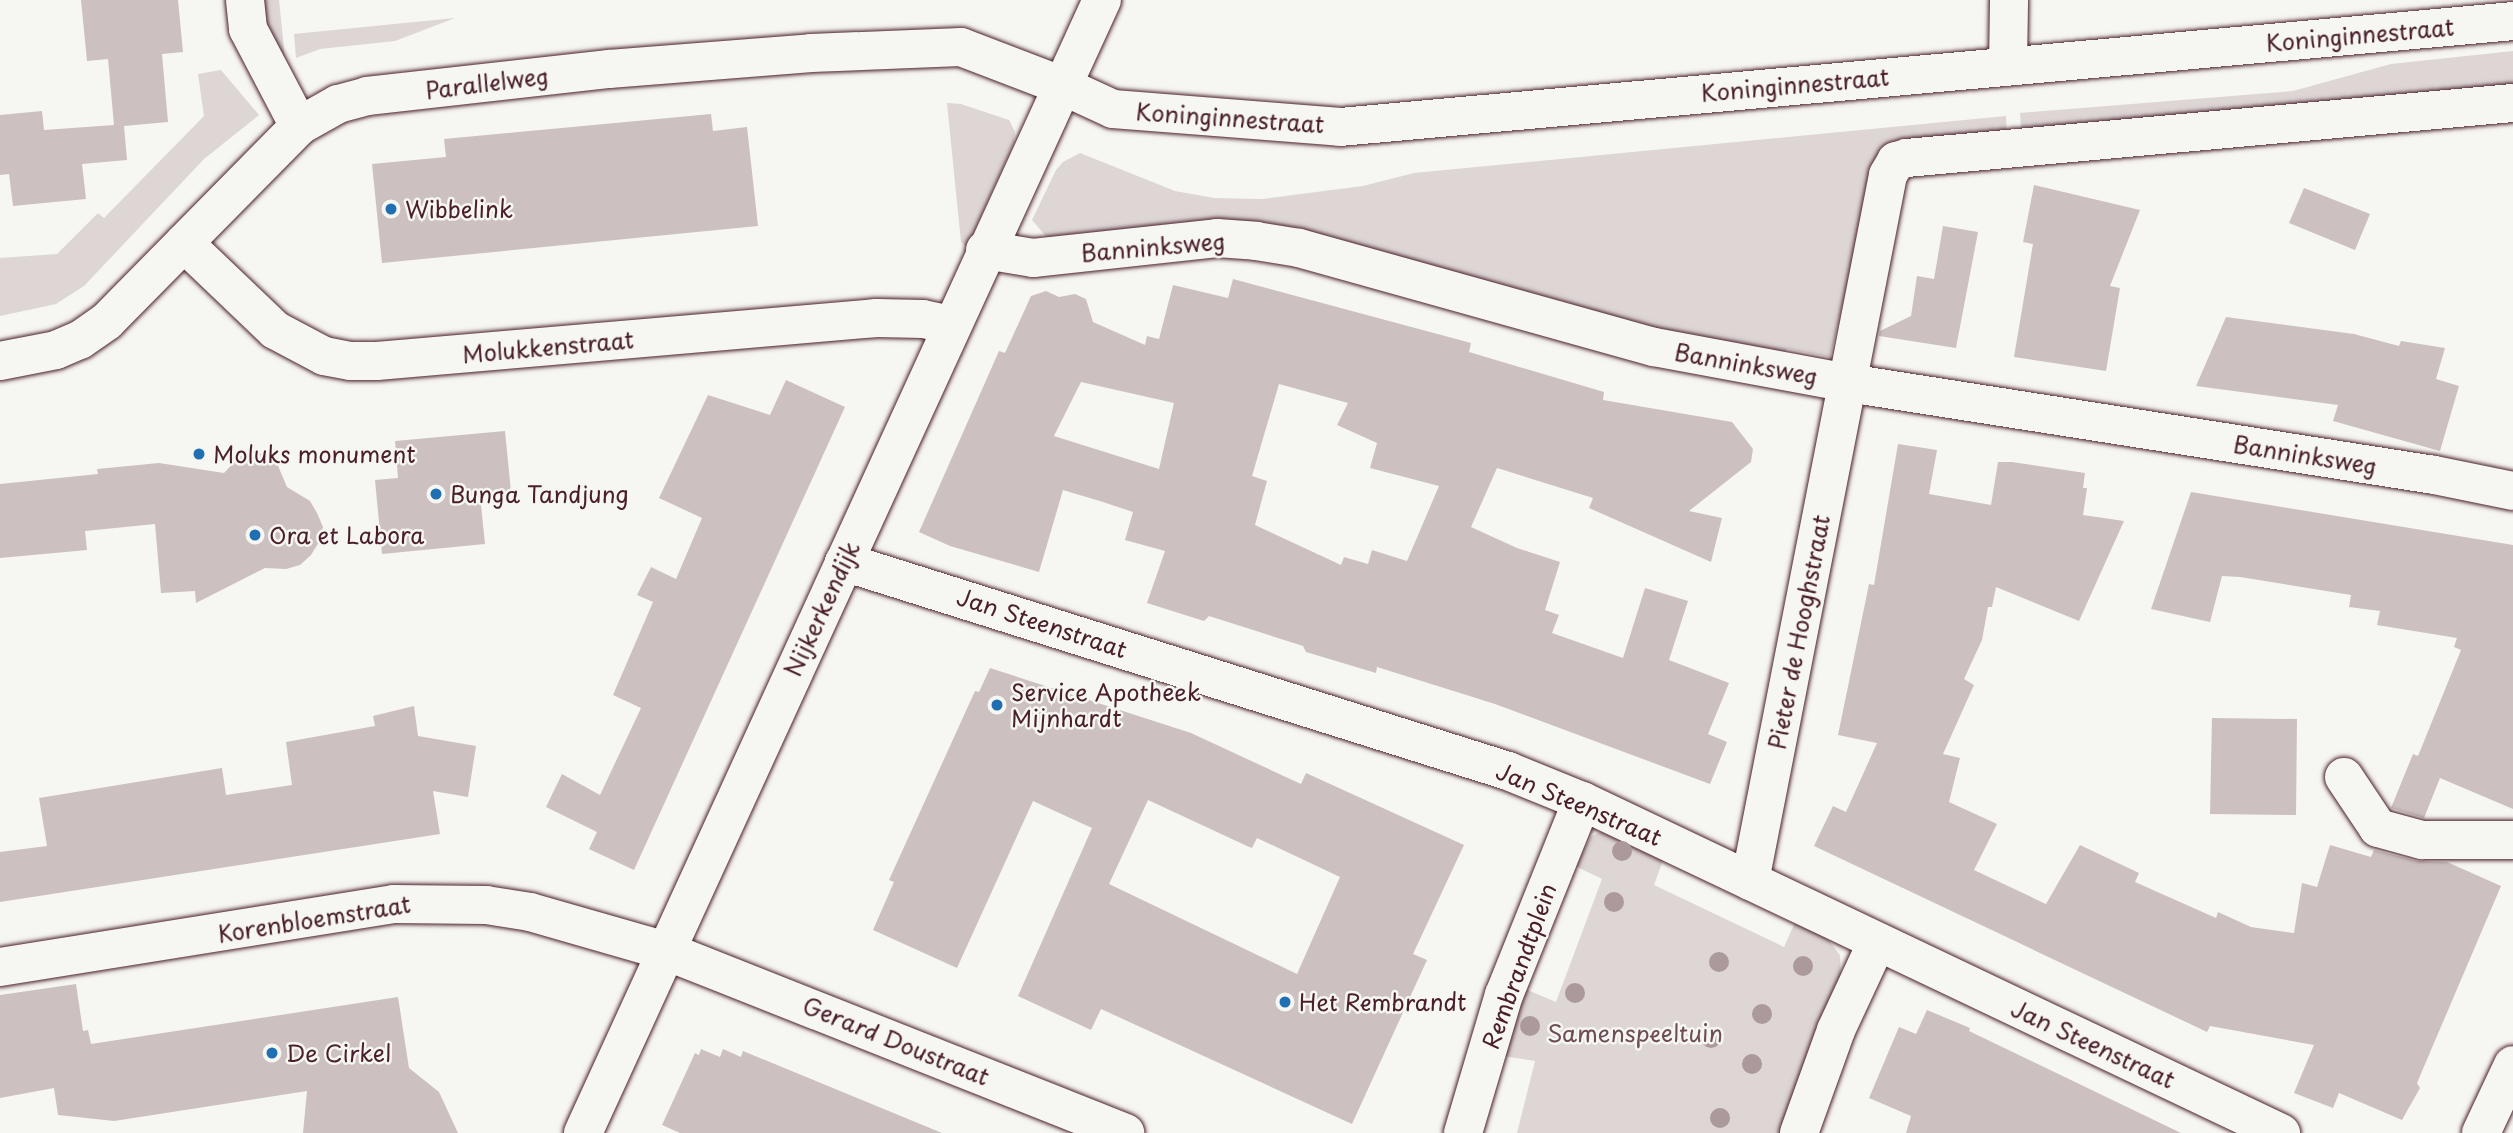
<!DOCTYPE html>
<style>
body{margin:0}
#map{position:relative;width:2513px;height:1133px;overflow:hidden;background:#f6f6f2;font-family:"Playpen Sans",sans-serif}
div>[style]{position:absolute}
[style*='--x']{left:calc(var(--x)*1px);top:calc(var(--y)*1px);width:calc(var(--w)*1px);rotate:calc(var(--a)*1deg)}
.green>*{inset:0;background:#ddd6d5}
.building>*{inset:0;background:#ccc1c0}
.roads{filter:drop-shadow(0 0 2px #4a1f2b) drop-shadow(0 0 2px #4a1f2b)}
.minor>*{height:38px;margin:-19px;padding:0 19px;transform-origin:19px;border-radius:19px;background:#f6f6f2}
.trees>*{width:20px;height:20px;margin:-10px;border-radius:50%;background:#ac999c}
.dots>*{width:19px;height:19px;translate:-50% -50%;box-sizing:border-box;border:4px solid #f6f6f2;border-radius:50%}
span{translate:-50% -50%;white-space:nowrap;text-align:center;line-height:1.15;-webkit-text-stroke:5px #f6f6f2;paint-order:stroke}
.street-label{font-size:23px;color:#4a1f2b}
.poi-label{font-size:23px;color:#4a1f2b}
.left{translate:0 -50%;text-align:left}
.park-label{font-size:23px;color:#6f4d56}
</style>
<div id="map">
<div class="green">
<div style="clip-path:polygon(263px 0,279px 0,285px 59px,268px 44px)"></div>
<div style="clip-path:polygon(455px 18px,395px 41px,320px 49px,296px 58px,294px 34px)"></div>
<div style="clip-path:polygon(2513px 51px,2513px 95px,2022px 140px,2020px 113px,2293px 91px,2391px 64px)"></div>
<div style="clip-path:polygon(221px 70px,259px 115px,204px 159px,84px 286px,56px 304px,0 316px,0 258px,57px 254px,98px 213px,104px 218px,204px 116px,198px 74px)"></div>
<div style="clip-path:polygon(947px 103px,961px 104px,1009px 120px,1015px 132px,1014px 143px,967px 247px,961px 242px)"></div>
<div style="clip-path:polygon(2006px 116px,2007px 139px,1873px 181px,1830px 357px,1787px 349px,1784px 354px,1671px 333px,1292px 229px,1050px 241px,1032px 220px,1056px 170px,1063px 162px,1080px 153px,1175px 191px,1214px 198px,1262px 199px,1363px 186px,1414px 173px)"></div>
<div style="clip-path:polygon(1610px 831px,1664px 858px,1654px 885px,1784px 947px,1796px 920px,1823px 933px,1840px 955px,1841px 978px,1780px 1133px,1517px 1133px,1535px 1061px,1503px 1056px,1525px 989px,1556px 1002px,1602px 879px,1575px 866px,1591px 837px,1600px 832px)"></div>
</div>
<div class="building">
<div style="clip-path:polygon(81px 0,178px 0,183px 52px,162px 54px,168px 122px,124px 126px,127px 160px,82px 164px,86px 199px,13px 206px,9px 174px,0 175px,0 115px,42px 111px,44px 130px,114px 125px,108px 59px,87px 61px)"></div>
<div style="clip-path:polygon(711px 114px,713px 131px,747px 127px,758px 226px,382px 263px,372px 164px,446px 157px,444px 139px)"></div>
<div style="clip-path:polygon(2034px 185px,2140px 210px,2110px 286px,2120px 288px,2106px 371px,2014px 357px,2033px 244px,2023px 242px)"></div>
<div style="clip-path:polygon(2304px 188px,2370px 214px,2355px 250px,2289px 223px)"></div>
<div style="clip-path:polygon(1943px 226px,1978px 232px,1956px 348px,1879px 336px,1880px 331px,1911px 316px,1917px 276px,1934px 279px)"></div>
<div style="clip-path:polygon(evenodd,1233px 279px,1471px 343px,1469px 352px,1604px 392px,1603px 400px,1732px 422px,1753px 449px,1751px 462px,1689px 511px,1722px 518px,1711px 562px,1589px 508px,1593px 498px,1497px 468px,1471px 527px,1517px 548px,1560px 562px,1545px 610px,1559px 615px,1552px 633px,1623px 658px,1645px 588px,1688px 601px,1669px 660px,1729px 683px,1708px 734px,1727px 742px,1710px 784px,1495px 704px,1377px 667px,1376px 673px,1306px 652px,1303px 646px,1209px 616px,1204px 621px,1147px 603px,1165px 551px,1125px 540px,1133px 512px,1103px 502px,1063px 490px,1039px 572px,950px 546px,919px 532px,999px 351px,1005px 353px,1031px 296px,1046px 291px,1059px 297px,1075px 294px,1086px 299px,1093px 322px,1145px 345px,1147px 336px,1159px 339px,1173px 285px,1228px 298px,1233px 279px,1081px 382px,1174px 403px,1159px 469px,1054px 436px,1081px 382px,1233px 279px,1279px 384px,1348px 403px,1337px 425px,1377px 443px,1370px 468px,1439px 486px,1407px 561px,1372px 550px,1368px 564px,1344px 557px,1341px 565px,1255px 525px,1267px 481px,1252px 476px,1279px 384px)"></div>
<div style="clip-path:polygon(2226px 317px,2354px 334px,2399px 346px,2401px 341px,2445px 348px,2436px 379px,2459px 386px,2440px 451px,2333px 421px,2338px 405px,2196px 386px)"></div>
<div style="clip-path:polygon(786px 380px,845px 407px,634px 870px,589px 849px,597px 832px,546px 807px,562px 774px,600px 795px,641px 708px,613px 695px,653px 602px,637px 595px,651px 567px,676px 579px,702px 518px,659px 498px,708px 395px,770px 415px)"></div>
<div style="clip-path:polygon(505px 431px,511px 492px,480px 495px,485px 544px,382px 554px,375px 480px,398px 478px,395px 441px)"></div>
<div style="clip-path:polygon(1898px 444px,1937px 450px,1929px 494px,1991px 505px,1998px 462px,2012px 462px,2085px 473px,2083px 488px,2087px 488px,2083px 515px,2124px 521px,2079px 621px,1996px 587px,1992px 607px,1988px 607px,1982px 640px,1964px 679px,1974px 685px,1943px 754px,1960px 758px,1949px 802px,1997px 824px,1974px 870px,2046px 904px,2080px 845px,2139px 873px,2135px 882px,2216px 918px,2218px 912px,2251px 927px,2294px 933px,2302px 883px,2317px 887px,2330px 845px,2371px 857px,2374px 850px,2417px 861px,2447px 862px,2501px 886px,2417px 1083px,2420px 1088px,2402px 1120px,2339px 1093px,2333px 1108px,2294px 1093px,2314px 1045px,2210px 1026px,2207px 1032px,1814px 846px,1833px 806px,1846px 812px,1877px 743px,1838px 735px,1869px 584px,1874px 585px)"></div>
<div style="clip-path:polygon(251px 452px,266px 454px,276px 461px,287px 487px,310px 501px,317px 513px,323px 527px,319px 542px,311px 555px,300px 565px,286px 569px,265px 568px,196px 603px,195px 591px,161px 593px,155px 524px,85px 531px,87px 550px,0 558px,0 484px,98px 474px,97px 469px,159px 463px,224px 473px,239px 457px)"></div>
<div style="clip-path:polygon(2191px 492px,2513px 545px,2513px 809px,2440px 778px,2424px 818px,2391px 808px,2413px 754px,2418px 756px,2461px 650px,2454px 647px,2457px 638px,2377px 625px,2380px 611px,2349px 607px,2351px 595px,2240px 577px,2222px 576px,2210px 622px,2151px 609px)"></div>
<div style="clip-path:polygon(evenodd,990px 668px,1191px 733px,1301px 784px,1306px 773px,1464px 845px,1413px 954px,1427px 960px,1352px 1124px,1101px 1009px,1091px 1030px,1018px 996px,1092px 828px,1033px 801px,957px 968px,873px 930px,894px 882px,889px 880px,975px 691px,979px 692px,990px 668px,1148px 800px,1247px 846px,1252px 848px,1257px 838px,1340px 877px,1297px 974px,1109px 884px,1148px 800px)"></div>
<div style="clip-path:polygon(414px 706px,418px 736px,476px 746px,468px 797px,433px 791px,440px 834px,0 902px,0 852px,47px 846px,39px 798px,222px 768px,226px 795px,292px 785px,286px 742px,375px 726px,373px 716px)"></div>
<div style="clip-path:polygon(2212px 718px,2297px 719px,2296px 815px,2210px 814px)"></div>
<div style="clip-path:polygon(76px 984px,83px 1031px,88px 1030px,91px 1044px,398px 997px,409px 1068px,439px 1092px,458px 1133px,303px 1133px,307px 1091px,114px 1121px,58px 1115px,54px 1088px,0 1098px,0 995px)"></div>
<div style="clip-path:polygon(1927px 1010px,1970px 1028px,1969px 1031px,2181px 1133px,1906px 1133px,1911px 1116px,1869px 1098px,1899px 1027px,1916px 1034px)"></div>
<div style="clip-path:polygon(701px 1049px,720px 1057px,723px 1049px,741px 1057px,743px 1051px,942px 1133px,680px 1133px,662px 1125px,695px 1053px,699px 1055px)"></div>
</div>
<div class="roads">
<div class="minor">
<div style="--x:245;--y:0;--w:29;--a:84"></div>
<div style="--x:248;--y:29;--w:110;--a:62.3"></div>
<div style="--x:2008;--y:66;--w:66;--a:-89.1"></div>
<div style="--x:184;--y:243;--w:126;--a:43.7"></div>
<div style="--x:275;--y:330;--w:55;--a:28"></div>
<div style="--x:324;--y:356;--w:26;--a:11"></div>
<div style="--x:350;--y:361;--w:27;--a:0"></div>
<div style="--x:377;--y:361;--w:502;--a:-4.92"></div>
<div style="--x:877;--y:318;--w:46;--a:1.2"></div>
<div style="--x:923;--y:319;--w:30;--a:12"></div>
<div style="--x:985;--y:250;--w:49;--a:9.5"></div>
<div style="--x:1033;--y:258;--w:185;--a:-6.2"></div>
<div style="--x:1217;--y:238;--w:39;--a:4"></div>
<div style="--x:1256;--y:241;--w:44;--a:9.2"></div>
<div style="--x:1299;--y:248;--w:369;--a:15.6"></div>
<div style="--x:1654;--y:347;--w:197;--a:10.5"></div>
<div style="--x:1848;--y:383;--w:593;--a:8.92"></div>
<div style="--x:2434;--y:475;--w:81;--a:11.4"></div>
<div style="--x:0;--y:361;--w:57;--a:-11.1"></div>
<div style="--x:56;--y:350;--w:26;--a:-23"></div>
<div style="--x:80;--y:340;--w:33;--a:-35"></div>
<div style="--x:107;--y:321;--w:274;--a:-45.4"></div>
<div style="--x:299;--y:126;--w:45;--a:-29.4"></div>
<div style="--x:338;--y:104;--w:30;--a:-15"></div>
<div style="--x:367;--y:96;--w:244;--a:-6.4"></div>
<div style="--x:609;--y:69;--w:203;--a:-4.5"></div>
<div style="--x:811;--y:53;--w:150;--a:-2.3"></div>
<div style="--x:961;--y:47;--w:109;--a:20.9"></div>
<div style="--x:1063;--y:86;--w:55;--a:24.7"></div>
<div style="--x:1113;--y:109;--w:228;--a:4.5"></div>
<div style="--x:1340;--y:127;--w:1178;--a:-5.16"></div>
<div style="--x:844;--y:562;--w:696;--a:17.47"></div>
<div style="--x:1508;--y:771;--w:80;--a:22.1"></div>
<div style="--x:1582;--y:801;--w:774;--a:25.41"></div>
<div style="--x:2344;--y:777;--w:61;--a:56.3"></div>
<div style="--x:2378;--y:828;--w:46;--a:15.3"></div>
<div style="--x:2422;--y:840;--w:91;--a:0"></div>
<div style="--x:1750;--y:881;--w:719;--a:-78.94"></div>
<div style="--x:1888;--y:175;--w:16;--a:-60"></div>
<div style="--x:1896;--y:161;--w:11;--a:-15"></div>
<div style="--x:1907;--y:158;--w:608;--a:-5.19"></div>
<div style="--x:0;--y:967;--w:399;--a:-9.1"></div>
<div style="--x:394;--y:904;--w:92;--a:0.6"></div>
<div style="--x:486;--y:905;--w:45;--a:9"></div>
<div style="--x:530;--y:912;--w:141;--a:16"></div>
<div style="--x:666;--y:951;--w:494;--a:21.6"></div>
<div style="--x:583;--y:1133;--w:1246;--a:-65.39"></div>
<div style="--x:1463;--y:1133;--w:144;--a:-73.5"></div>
<div style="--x:1504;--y:995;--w:209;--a:-68.1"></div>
<div style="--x:1799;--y:1133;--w:109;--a:-70.2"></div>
<div style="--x:1836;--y:1030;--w:97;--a:-65"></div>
<div style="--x:2481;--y:1133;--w:75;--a:-64.8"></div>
</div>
</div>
<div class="trees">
<div style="left:1622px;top:851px"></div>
<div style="left:1614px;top:902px"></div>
<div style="left:1719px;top:962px"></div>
<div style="left:1803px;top:966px"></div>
<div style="left:1575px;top:993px"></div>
<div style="left:1762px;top:1014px"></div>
<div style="left:1530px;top:1026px"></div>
<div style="left:1711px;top:1038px"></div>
<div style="left:1752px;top:1064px"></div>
<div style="left:1720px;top:1118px"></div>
</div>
<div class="dots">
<div style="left:391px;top:209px;background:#1f6fb2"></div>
<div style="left:199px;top:454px;background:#1f6fb2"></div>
<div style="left:436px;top:494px;background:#1f6fb2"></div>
<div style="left:255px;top:535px;background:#1f6fb2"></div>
<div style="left:997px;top:705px;background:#1f6fb2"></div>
<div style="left:1285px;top:1002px;background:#1f6fb2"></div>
<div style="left:272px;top:1053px;background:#1f6fb2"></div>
</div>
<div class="street-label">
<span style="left:2360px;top:35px;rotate:-5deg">Koninginnestraat</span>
<span style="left:487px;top:83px;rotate:-7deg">Parallelweg</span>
<span style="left:1795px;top:85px;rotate:-5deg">Koninginnestraat</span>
<span style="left:1230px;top:118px;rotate:4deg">Koninginnestraat</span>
<span style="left:1153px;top:247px;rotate:-5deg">Banninksweg</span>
<span style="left:548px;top:347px;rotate:-5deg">Molukkenstraat</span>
<span style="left:1746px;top:364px;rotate:10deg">Banninksweg</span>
<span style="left:2305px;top:455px;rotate:9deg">Banninksweg</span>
<span style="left:822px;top:609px;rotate:-65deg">Nijkerkendijk</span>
<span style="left:1042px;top:623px;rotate:18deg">Jan Steenstraat</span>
<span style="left:1799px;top:632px;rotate:-79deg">Pieter de Hooghstraat</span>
<span style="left:1579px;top:804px;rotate:23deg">Jan Steenstraat</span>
<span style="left:314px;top:919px;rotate:-9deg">Korenbloemstraat</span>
<span style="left:1519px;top:966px;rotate:-70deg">Rembrandtplein</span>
<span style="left:896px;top:1041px;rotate:22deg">Gerard Doustraat</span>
<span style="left:2093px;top:1044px;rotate:25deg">Jan Steenstraat</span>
</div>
<div class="poi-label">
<span class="left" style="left:405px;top:209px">Wibbelink</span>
<span class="left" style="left:213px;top:454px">Moluks monument</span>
<span class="left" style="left:450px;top:494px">Bunga Tandjung</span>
<span class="left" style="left:269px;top:535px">Ora et Labora</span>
<span class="left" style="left:1011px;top:705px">Service Apotheek<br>Mijnhardt</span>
<span class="left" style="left:1299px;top:1002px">Het Rembrandt</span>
<span class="left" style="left:286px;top:1053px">De Cirkel</span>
</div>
<div class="park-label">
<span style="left:1635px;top:1033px">Samenspeeltuin</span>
</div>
</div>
